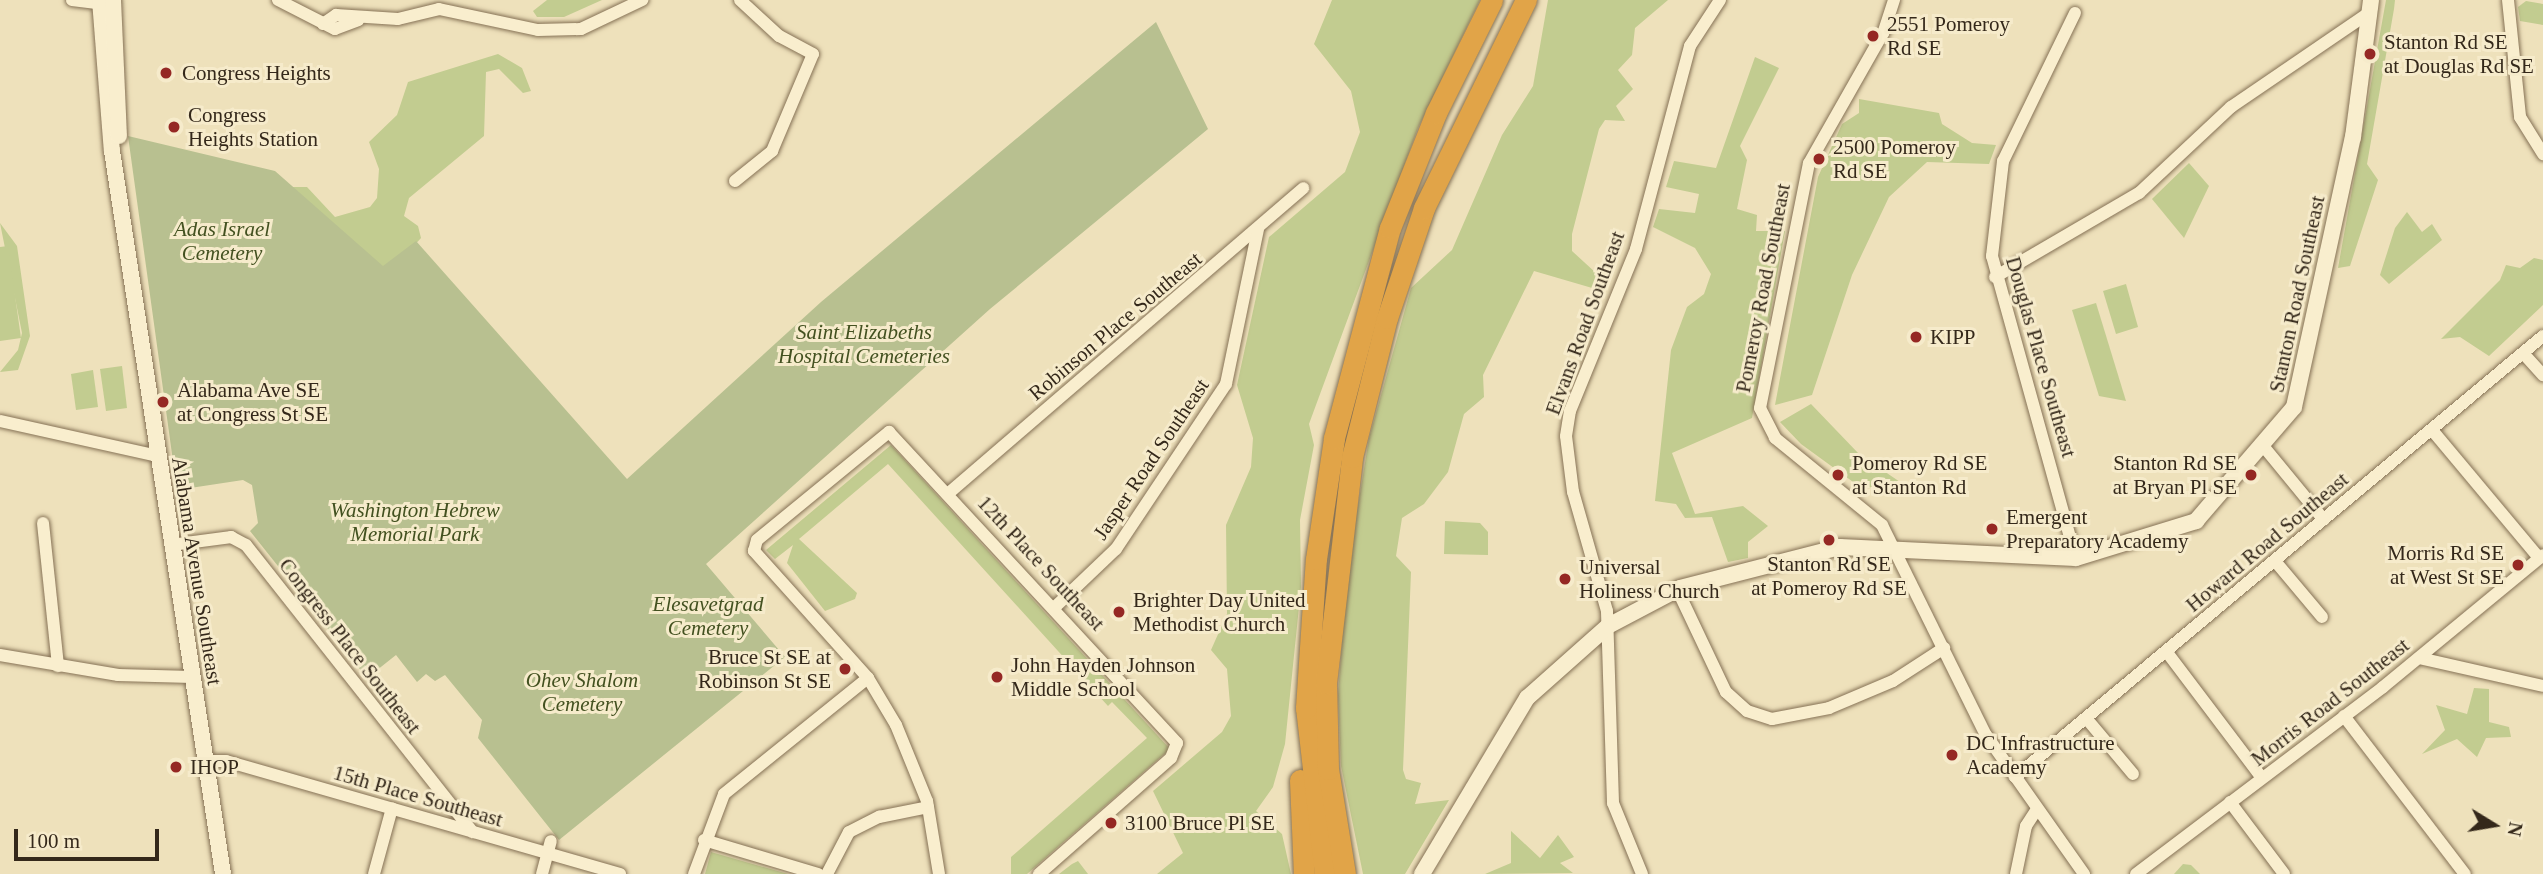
<!DOCTYPE html>
<style>
body{margin:0}
#map{position:relative;width:2543px;height:874px;overflow:hidden;background:#eee1bb;font-family:"Times New Roman",serif}
div>[style]{position:absolute}
[style*='--x']{left:calc(var(--x)*1px);top:calc(var(--y)*1px);width:calc(var(--w)*1px);rotate:calc(var(--a)*1deg)}
.green>*{inset:0;background:#c2cc90}
.cemetery>*{inset:0;background:#b8c090}
.roads{filter:drop-shadow(0 0 2px #857155) drop-shadow(0 0 2px #857155)}
.street>*{height:12px;margin:-6px;padding:0 6px;transform-origin:6px;border-radius:6px;background:#f9eece}
.secondary>*{height:16px;margin:-8px;padding:0 8px;transform-origin:8px;border-radius:8px;background:#f9eece}
.highway>*{height:21px;margin:-10.5px;padding:0 10.5px;transform-origin:10.5px;border-radius:10.5px;background:#e1a448}
.dots>*{width:19px;height:19px;translate:-50% -50%;box-sizing:border-box;border:4px solid #f6ebcb;border-radius:50%}
span{translate:-50% -50%;white-space:nowrap;text-align:center;line-height:1.15;-webkit-text-stroke:6px #f6ebcb;paint-order:stroke}
.poi-label{font-size:21px;color:#34281a}
.left{translate:0 -50%;text-align:left}
.right{translate:-100% -50%;text-align:right}
.park-label{font-size:21px;color:#435120;font-style:italic}
.street-label{font-size:21px;color:#34281a}
.north{position:absolute;left:2459px;top:790px;width:70px;height:70px;-webkit-text-stroke:5px #f6ebcb;paint-order:stroke;rotate:101deg;font-size:19px;font-weight:700;line-height:28px;text-align:center;color:#34281a}
.north::after{content:'';display:block;margin:auto;width:24px;height:32px;background:#34281a;clip-path:polygon(50% 0,100% 100%,50% 72%,0 100%)}
.scale{position:absolute;left:14px;top:829px;width:145px;height:32px;box-sizing:border-box;border:4px solid #34281a;border-top:0;padding-left:9px;font-size:21px;line-height:24px;white-space:nowrap;color:#34281a;-webkit-text-stroke:5px #f6ebcb;paint-order:stroke}
</style>
<div id="map">
<div class="green">
<div style="clip-path:polygon(547px 0,602px 0,564px 17px,537px 17px,533px 11px)"></div>
<div style="clip-path:polygon(1332px 0,1480px 0,1418px 128px,1309px 424px,1314px 445px,1300px 520px,1301px 587px,1285px 744px,1273px 787px,1256px 811px,1282px 834px,1291px 874px,1157px 874px,1183px 853px,1153px 791px,1222px 732px,1231px 716px,1227px 669px,1211px 650px,1227px 614px,1226px 525px,1251px 467px,1253px 438px,1237px 385px,1269px 237px,1345px 172px,1360px 132px,1351px 91px,1314px 44px)"></div>
<div style="clip-path:polygon(1548px 0,1668px 0,1635px 28px,1632px 55px,1618px 70px,1633px 89px,1616px 106px,1625px 121px,1605px 120px,1599px 129px,1572px 234px,1572px 251px,1608px 284px,1599px 290px,1534px 271px,1483px 375px,1484px 397px,1464px 414px,1448px 472px,1424px 504px,1402px 518px,1396px 556px,1411px 572px,1403px 770px,1406px 779px,1421px 783px,1415px 804px,1449px 800px,1405px 874px,1363px 874px,1341px 766px,1338px 695px,1347px 574px,1369px 438px,1411px 288px,1452px 250px,1502px 135px,1533px 86px)"></div>
<div style="clip-path:polygon(2386px 0,2395px 0,2394px 9px,2367px 164px,2378px 180px,2350px 266px,2338px 268px)"></div>
<div style="clip-path:polygon(2526px 1px,2543px 4px,2543px 25px,2520px 21px,2518px 7px)"></div>
<div style="clip-path:polygon(498px 54px,522px 68px,531px 91px,523px 93px,499px 69px,486px 72px,484px 136px,409px 198px,404px 216px,418px 226px,421px 238px,389px 273px,291px 187px,307px 187px,335px 217px,370px 207px,377px 198px,379px 169px,369px 142px,397px 115px,408px 82px)"></div>
<div style="clip-path:polygon(1755px 57px,1779px 68px,1740px 146px,1747px 160px,1737px 209px,1757px 215px,1756px 231px,1785px 231px,1752px 418px,1672px 453px,1695px 514px,1743px 506px,1768px 526px,1748px 542px,1748px 558px,1728px 562px,1712px 517px,1685px 518px,1676px 504px,1655px 501px,1671px 350px,1687px 307px,1704px 294px,1711px 274px,1695px 248px,1653px 227px,1659px 209px,1695px 213px,1699px 194px,1666px 187px,1674px 161px,1716px 168px)"></div>
<div style="clip-path:polygon(1859px 99px,1939px 113px,1942px 124px,1972px 143px,1996px 145px,1989px 164px,1927px 162px,1889px 197px,1852px 275px,1812px 395px,1775px 405px,1818px 177px,1842px 124px,1859px 113px)"></div>
<div style="clip-path:polygon(2189px 163px,2209px 186px,2184px 238px,2152px 199px)"></div>
<div style="clip-path:polygon(2407px 212px,2422px 232px,2432px 224px,2442px 240px,2389px 284px,2380px 275px,2395px 228px)"></div>
<div style="clip-path:polygon(0 223px,17px 246px,30px 336px,18px 370px,0 372px,18px 350px,22px 333px)"></div>
<div style="clip-path:polygon(8px 246px,21px 338px,0 341px,0 247px)"></div>
<div style="clip-path:polygon(2534px 258px,2543px 260px,2543px 305px,2489px 356px,2460px 337px,2441px 339px,2500px 280px,2506px 265px,2520px 268px)"></div>
<div style="clip-path:polygon(2126px 284px,2138px 327px,2116px 334px,2103px 291px)"></div>
<div style="clip-path:polygon(2096px 303px,2126px 401px,2099px 396px,2072px 310px)"></div>
<div style="clip-path:polygon(122px 366px,127px 408px,106px 411px,100px 369px)"></div>
<div style="clip-path:polygon(93px 370px,98px 407px,76px 410px,71px 374px)"></div>
<div style="clip-path:polygon(1811px 404px,1859px 454px,1900px 482px,1892px 488px,1860px 487px,1801px 444px,1780px 422px)"></div>
<div style="clip-path:polygon(891px 445px,1170px 749px,1027px 874px,1011px 874px,1011px 857px,1147px 738px,1112px 702px,1108px 706px,888px 464px,799px 539px,857px 593px,855px 599px,825px 611px,787px 563px,793px 545px,775px 559px,766px 550px)"></div>
<div style="clip-path:polygon(1445px 521px,1480px 523px,1488px 532px,1488px 555px,1444px 554px)"></div>
<div style="clip-path:polygon(2474px 688px,2489px 689px,2489px 722px,2509px 727px,2511px 737px,2486px 738px,2477px 757px,2457px 739px,2422px 754px,2445px 730px,2436px 705px,2467px 714px)"></div>
<div style="clip-path:polygon(1511px 831px,1540px 858px,1558px 835px,1574px 857px,1560px 863px,1573px 873px,1485px 874px,1511px 863px)"></div>
<div style="clip-path:polygon(711px 852px,788px 874px,705px 874px)"></div>
<div style="clip-path:polygon(1078px 861px,1088px 874px,1059px 874px,1072px 864px)"></div>
<div style="clip-path:polygon(2183px 864px,2191px 865px,2200px 874px,2174px 874px)"></div>
</div>
<div class="cemetery">
<div style="clip-path:polygon(1156px 22px,1208px 129px,990px 309px,706px 564px,785px 657px,559px 840px,478px 738px,482px 720px,445px 675px,435px 681px,426px 674px,417px 682px,396px 655px,367px 678px,250px 531px,258px 523px,252px 485px,243px 480px,177px 490px,128px 136px,275px 171px,383px 266px,416px 241px,627px 479px,821px 302px)"></div>
</div>
<div class="roads">
<div class="street">
<div style="--x:72;--y:0;--w:35;--a:7"></div>
<div style="--x:278;--y:0;--w:64;--a:27"></div>
<div style="--x:335;--y:29;--w:25;--a:-21"></div>
<div style="--x:1894;--y:0;--w:35;--a:108"></div>
<div style="--x:1883;--y:33;--w:150;--a:119.6"></div>
<div style="--x:1809;--y:163;--w:250;--a:101.3"></div>
<div style="--x:1760;--y:408;--w:34;--a:63"></div>
<div style="--x:1775;--y:438;--w:138;--a:39.1"></div>
<div style="--x:1882;--y:525;--w:234;--a:63.7"></div>
<div style="--x:1986;--y:735;--w:170;--a:54.8"></div>
<div style="--x:2508;--y:0;--w:118;--a:84.1"></div>
<div style="--x:2520;--y:117;--w:44;--a:58.1"></div>
<div style="--x:2075;--y:13;--w:165;--a:115.9"></div>
<div style="--x:2003;--y:161;--w:96;--a:96.6"></div>
<div style="--x:1992;--y:256;--w:313;--a:74.5"></div>
<div style="--x:323;--y:24;--w:16;--a:-35"></div>
<div style="--x:336;--y:15;--w:62;--a:3.7"></div>
<div style="--x:398;--y:19;--w:42;--a:-13.7"></div>
<div style="--x:439;--y:9;--w:101;--a:12"></div>
<div style="--x:538;--y:30;--w:43;--a:-1.3"></div>
<div style="--x:581;--y:29;--w:68;--a:-25.4"></div>
<div style="--x:735;--y:181;--w:48;--a:-39"></div>
<div style="--x:772;--y:151;--w:105;--a:-67.1"></div>
<div style="--x:813;--y:54;--w:38;--a:-152"></div>
<div style="--x:779;--y:36;--w:53;--a:-137.3"></div>
<div style="--x:1995;--y:277;--w:167;--a:-30.3"></div>
<div style="--x:2139;--y:193;--w:126;--a:-43.1"></div>
<div style="--x:2231;--y:107;--w:167;--a:-34.3"></div>
<div style="--x:2523;--y:353;--w:30;--a:48"></div>
<div style="--x:0;--y:421;--w:162;--a:12.5"></div>
<div style="--x:2432;--y:430;--w:167;--a:50.1"></div>
<div style="--x:2264;--y:447;--w:94;--a:50.6"></div>
<div style="--x:950;--y:492;--w:466;--a:-40.7"></div>
<div style="--x:43;--y:523;--w:144;--a:84"></div>
<div style="--x:171;--y:545;--w:61;--a:-7.6"></div>
<div style="--x:231;--y:537;--w:17;--a:28"></div>
<div style="--x:246;--y:545;--w:366;--a:51.7"></div>
<div style="--x:2275;--y:561;--w:73;--a:50"></div>
<div style="--x:1677;--y:589;--w:114;--a:64.6"></div>
<div style="--x:1726;--y:692;--w:28;--a:42"></div>
<div style="--x:1747;--y:711;--w:26;--a:18"></div>
<div style="--x:1772;--y:719;--w:58;--a:-10.9"></div>
<div style="--x:1829;--y:708;--w:69;--a:-22.9"></div>
<div style="--x:1893;--y:681;--w:61;--a:-32.9"></div>
<div style="--x:1055;--y:607;--w:84;--a:-43.6"></div>
<div style="--x:1116;--y:549;--w:198;--a:-56.3"></div>
<div style="--x:1226;--y:384;--w:158;--a:-78.3"></div>
<div style="--x:2166;--y:651;--w:159;--a:52.9"></div>
<div style="--x:0;--y:655;--w:120;--a:9.6"></div>
<div style="--x:118;--y:675;--w:74;--a:1.5"></div>
<div style="--x:2419;--y:658;--w:127;--a:12.7"></div>
<div style="--x:2344;--y:716;--w:199;--a:52.6"></div>
<div style="--x:2086;--y:718;--w:73;--a:50"></div>
<div style="--x:205;--y:761;--w:21;--a:0"></div>
<div style="--x:226;--y:761;--w:410;--a:16"></div>
<div style="--x:2015;--y:777;--w:688;--a:-39.87"></div>
<div style="--x:2230;--y:802;--w:90;--a:53.1"></div>
<div style="--x:704;--y:840;--w:119;--a:16.6"></div>
<div style="--x:374;--y:874;--w:68;--a:-74.7"></div>
<div style="--x:542;--y:874;--w:34;--a:-75"></div>
<div style="--x:694;--y:874;--w:85;--a:-69.4"></div>
<div style="--x:724;--y:794;--w:185;--a:-38.9"></div>
<div style="--x:827;--y:874;--w:47;--a:-62.4"></div>
<div style="--x:849;--y:832;--w:34;--a:-27"></div>
<div style="--x:879;--y:817;--w:50;--a:-11.5"></div>
<div style="--x:939;--y:874;--w:74;--a:-99.3"></div>
<div style="--x:927;--y:801;--w:82;--a:-112.2"></div>
<div style="--x:896;--y:725;--w:55;--a:-120.8"></div>
<div style="--x:868;--y:678;--w:171;--a:-131.9"></div>
<div style="--x:754;--y:551;--w:11;--a:-75"></div>
<div style="--x:757;--y:540;--w:171;--a:-39.3"></div>
<div style="--x:889;--y:432;--w:424;--a:47.2"></div>
<div style="--x:1177;--y:743;--w:16;--a:112"></div>
<div style="--x:1171;--y:758;--w:176;--a:138.7"></div>
<div style="--x:1642;--y:874;--w:77;--a:-112.2"></div>
<div style="--x:1613;--y:803;--w:192;--a:-91.8"></div>
<div style="--x:1607;--y:611;--w:124;--a:-105.9"></div>
<div style="--x:1573;--y:492;--w:56;--a:-97.1"></div>
<div style="--x:1566;--y:436;--w:25;--a:-81"></div>
<div style="--x:1570;--y:411;--w:175;--a:-67.8"></div>
<div style="--x:1636;--y:249;--w:210;--a:-75.1"></div>
<div style="--x:1690;--y:46;--w:55;--a:-56.9"></div>
<div style="--x:2016;--y:874;--w:49;--a:-78.2"></div>
<div style="--x:2026;--y:826;--w:20;--a:-57"></div>
<div style="--x:2136;--y:874;--w:310;--a:-37.1"></div>
<div style="--x:2383;--y:687;--w:207;--a:-39.5"></div>
</div>
<div class="secondary">
<div style="--x:100;--y:0;--w:151;--a:85.5"></div>
<div style="--x:112;--y:151;--w:731;--a:81.27"></div>
<div style="--x:113;--y:0;--w:136;--a:87.5"></div>
<div style="--x:1422;--y:874;--w:205;--a:-59.2"></div>
<div style="--x:1527;--y:698;--w:108;--a:-41.6"></div>
<div style="--x:1608;--y:626;--w:81;--a:-27.8"></div>
<div style="--x:1680;--y:588;--w:165;--a:-14.4"></div>
<div style="--x:1840;--y:547;--w:236;--a:2.7"></div>
<div style="--x:2076;--y:558;--w:126;--a:-17.1"></div>
<div style="--x:2196;--y:521;--w:150;--a:-49.3"></div>
<div style="--x:2294;--y:407;--w:276;--a:-77.7"></div>
<div style="--x:2353;--y:137;--w:138;--a:-82.5"></div>
</div>
<div class="highway">
<div style="--x:1300;--y:780;--w:94;--a:87.6"></div>
<div style="--x:1325;--y:874;--w:167;--a:-96.5"></div>
<div style="--x:1306;--y:708;--w:149;--a:-86.2"></div>
<div style="--x:1316;--y:559;--w:122;--a:-81.5"></div>
<div style="--x:1334;--y:438;--w:217;--a:-75.1"></div>
<div style="--x:1390;--y:228;--w:124;--a:-68.2"></div>
<div style="--x:1436;--y:113;--w:126;--a:-63.6"></div>
<div style="--x:1345;--y:874;--w:106;--a:-99.2"></div>
<div style="--x:1328;--y:769;--w:86;--a:-91.3"></div>
<div style="--x:1326;--y:683;--w:227;--a:-83.4"></div>
<div style="--x:1352;--y:457;--w:143;--a:-75.9"></div>
<div style="--x:1387;--y:318;--w:116;--a:-71.4"></div>
<div style="--x:1424;--y:208;--w:232;--a:-63.9"></div>
</div>
</div>
<div class="dots">
<div style="left:1873px;top:36px;background:#952824"></div>
<div style="left:2370px;top:54px;background:#952824"></div>
<div style="left:166px;top:73px;background:#952824"></div>
<div style="left:174px;top:127px;background:#952824"></div>
<div style="left:1819px;top:159px;background:#952824"></div>
<div style="left:1916px;top:337px;background:#952824"></div>
<div style="left:163px;top:402px;background:#952824"></div>
<div style="left:1838px;top:475px;background:#952824"></div>
<div style="left:2251px;top:475px;background:#952824"></div>
<div style="left:1992px;top:529px;background:#952824"></div>
<div style="left:1829px;top:540px;background:#952824"></div>
<div style="left:2518px;top:565px;background:#952824"></div>
<div style="left:1565px;top:579px;background:#952824"></div>
<div style="left:1119px;top:612px;background:#952824"></div>
<div style="left:845px;top:669px;background:#952824"></div>
<div style="left:997px;top:677px;background:#952824"></div>
<div style="left:1952px;top:755px;background:#952824"></div>
<div style="left:176px;top:767px;background:#952824"></div>
<div style="left:1111px;top:823px;background:#952824"></div>
</div>
<div class="poi-label">
<span class="left" style="left:1887px;top:36px">2551 Pomeroy<br>Rd SE</span>
<span class="left" style="left:2384px;top:54px">Stanton Rd SE<br>at Douglas Rd SE</span>
<span class="left" style="left:182px;top:73px">Congress Heights</span>
<span class="left" style="left:188px;top:127px">Congress<br>Heights Station</span>
<span class="left" style="left:1833px;top:159px">2500 Pomeroy<br>Rd SE</span>
<span class="left" style="left:1930px;top:337px">KIPP</span>
<span class="left" style="left:177px;top:402px">Alabama Ave SE<br>at Congress St SE</span>
<span class="left" style="left:1852px;top:475px">Pomeroy Rd SE<br>at Stanton Rd</span>
<span class="right" style="left:2237px;top:475px">Stanton Rd SE<br>at Bryan Pl SE</span>
<span class="left" style="left:2006px;top:529px">Emergent<br>Preparatory Academy</span>
<span class="right" style="left:2504px;top:565px">Morris Rd SE<br>at West St SE</span>
<span style="left:1829px;top:576px">Stanton Rd SE<br>at Pomeroy Rd SE</span>
<span class="left" style="left:1579px;top:579px">Universal<br>Holiness Church</span>
<span class="left" style="left:1133px;top:612px">Brighter Day United<br>Methodist Church</span>
<span class="right" style="left:831px;top:669px">Bruce St SE at<br>Robinson St SE</span>
<span class="left" style="left:1011px;top:677px">John Hayden Johnson<br>Middle School</span>
<span class="left" style="left:1966px;top:755px">DC Infrastructure<br>Academy</span>
<span class="left" style="left:190px;top:767px">IHOP</span>
<span class="left" style="left:1125px;top:823px">3100 Bruce Pl SE</span>
</div>
<div class="park-label">
<span style="left:222px;top:241px">Adas Israel<br>Cemetery</span>
<span style="left:864px;top:344px">Saint Elizabeths<br>Hospital Cemeteries</span>
<span style="left:415px;top:522px">Washington Hebrew<br>Memorial Park</span>
<span style="left:708px;top:616px">Elesavetgrad<br>Cemetery</span>
<span style="left:582px;top:692px">Ohev Shalom<br>Cemetery</span>
</div>
<div class="street-label">
<span style="left:1763px;top:288px;rotate:-79deg">Pomeroy Road Southeast</span>
<span style="left:2297px;top:294px;rotate:-78deg">Stanton Road Southeast</span>
<span style="left:1585px;top:323px;rotate:-70deg">Elvans Road Southeast</span>
<span style="left:1115px;top:326px;rotate:-40deg">Robinson Place Southeast</span>
<span style="left:2041px;top:357px;rotate:74deg">Douglas Place Southeast</span>
<span style="left:1151px;top:459px;rotate:-56deg">Jasper Road Southeast</span>
<span style="left:2267px;top:542px;rotate:-40deg">Howard Road Southeast</span>
<span style="left:1041px;top:563px;rotate:47deg">12th Place Southeast</span>
<span style="left:197px;top:571px;rotate:81deg">Alabama Avenue Southeast</span>
<span style="left:350px;top:646px;rotate:52deg">Congress Place Southeast</span>
<span style="left:2330px;top:702px;rotate:-38deg">Morris Road Southeast</span>
<span style="left:418px;top:796px;rotate:16deg">15th Place Southeast</span>
</div>
<div class="north">N</div>
<div class="scale">100 m</div>
</div>
